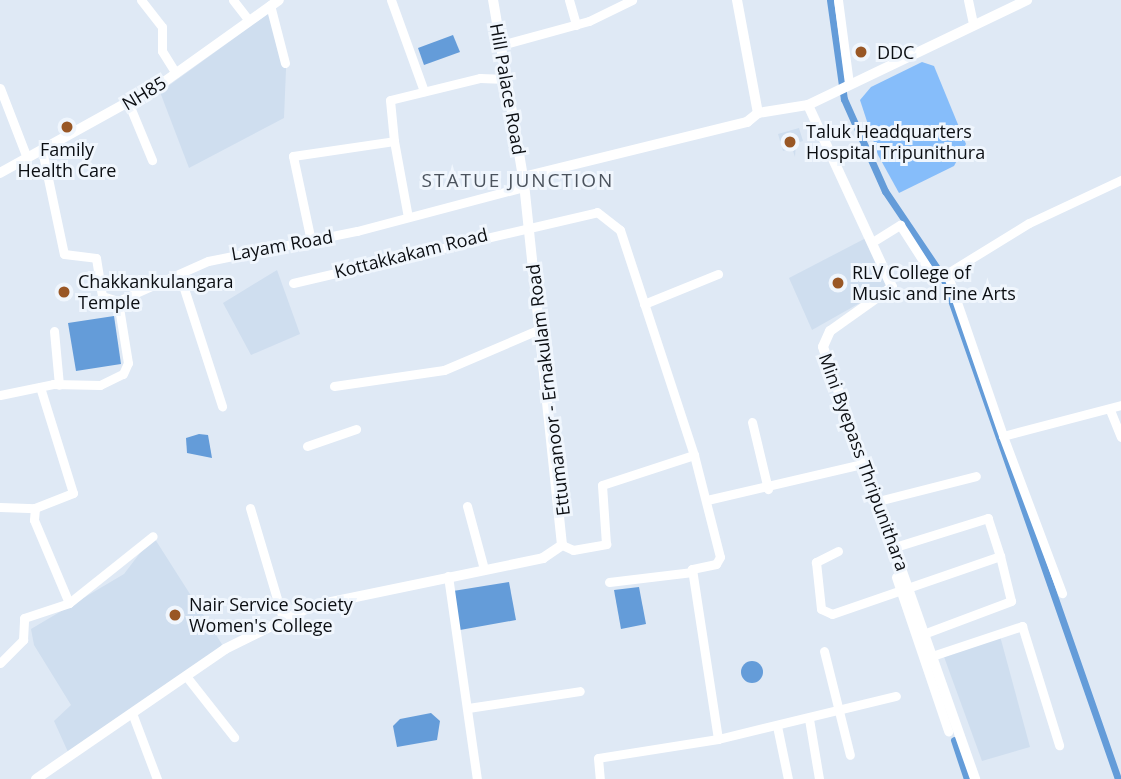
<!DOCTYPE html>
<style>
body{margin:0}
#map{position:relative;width:1121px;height:779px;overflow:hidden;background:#dfe9f5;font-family:"Open Sans",sans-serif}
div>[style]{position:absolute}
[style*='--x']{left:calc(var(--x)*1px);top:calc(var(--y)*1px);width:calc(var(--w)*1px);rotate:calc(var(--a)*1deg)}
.built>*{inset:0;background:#cfdeef}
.green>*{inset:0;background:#86bdfa}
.water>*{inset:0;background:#649cd9}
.round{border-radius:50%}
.canal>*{height:7px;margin:-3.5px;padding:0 3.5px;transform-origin:3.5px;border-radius:3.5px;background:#649cd9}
.minor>*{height:9px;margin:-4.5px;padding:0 4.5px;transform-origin:4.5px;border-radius:4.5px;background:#fff}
.major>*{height:10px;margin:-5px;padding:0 5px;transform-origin:5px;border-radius:5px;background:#fff}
.dots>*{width:19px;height:19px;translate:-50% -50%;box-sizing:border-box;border:4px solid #f0f6fd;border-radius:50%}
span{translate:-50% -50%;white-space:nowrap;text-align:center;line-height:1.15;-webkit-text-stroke:6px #f0f6fd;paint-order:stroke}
.poi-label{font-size:18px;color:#0b0e12}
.left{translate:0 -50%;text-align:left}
.street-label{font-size:18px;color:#0b0e12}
.neighbourhood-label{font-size:19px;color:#4b535d;letter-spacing:2px}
</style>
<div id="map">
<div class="built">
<div style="clip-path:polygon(269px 13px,286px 69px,284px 118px,189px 168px,160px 92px)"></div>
<div style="clip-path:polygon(799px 128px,803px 141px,796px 143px,795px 157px,792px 148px,783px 151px,778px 134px)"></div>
<div style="clip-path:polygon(866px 238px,888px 287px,812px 330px,789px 278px)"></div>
<div style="clip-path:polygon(277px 270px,300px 334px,251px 355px,223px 303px)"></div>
<div style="clip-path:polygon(153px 536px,225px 649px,68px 752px,54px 721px,71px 705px,34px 645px,31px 629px,124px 574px)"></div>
<div style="clip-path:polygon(1000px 636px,1030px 747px,982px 761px,943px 654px)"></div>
</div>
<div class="green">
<div style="clip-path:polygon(922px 62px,934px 66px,966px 144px,954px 166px,899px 193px,878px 155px,860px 100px,871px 87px)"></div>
</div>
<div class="water">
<div style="clip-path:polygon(453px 35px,460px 52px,424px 65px,418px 48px)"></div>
<div style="clip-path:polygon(114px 316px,121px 364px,76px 371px,68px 323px)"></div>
<div style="clip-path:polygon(199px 434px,208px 435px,212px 458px,187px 453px,186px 438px)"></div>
<div style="clip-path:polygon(509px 582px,516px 620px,460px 630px,453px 591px)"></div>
<div style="clip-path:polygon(639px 587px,646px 624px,621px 629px,614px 590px)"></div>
<div class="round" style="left:741px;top:661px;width:22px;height:22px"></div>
<div style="clip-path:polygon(431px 713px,440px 721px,437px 740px,397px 747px,393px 726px,400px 719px)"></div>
</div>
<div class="canal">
<div style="--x:830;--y:0;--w:100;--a:82"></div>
<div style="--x:844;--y:99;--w:101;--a:66"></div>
<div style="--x:885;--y:191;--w:104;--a:56"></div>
<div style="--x:943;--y:277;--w:532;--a:70.78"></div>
<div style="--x:954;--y:740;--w:41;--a:71.6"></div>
</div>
<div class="minor">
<div style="--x:141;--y:0;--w:34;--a:52"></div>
<div style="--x:162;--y:27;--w:24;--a:90"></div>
<div style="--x:162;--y:51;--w:26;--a:58"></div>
<div style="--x:233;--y:0;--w:24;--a:52"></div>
<div style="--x:391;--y:0;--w:97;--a:70.1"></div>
<div style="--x:569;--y:0;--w:26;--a:74"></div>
<div style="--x:838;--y:0;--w:85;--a:82.5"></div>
<div style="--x:968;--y:0;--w:24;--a:78"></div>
<div style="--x:270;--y:5;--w:60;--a:75.5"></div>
<div style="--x:501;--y:45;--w:91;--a:-15.3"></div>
<div style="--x:589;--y:21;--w:48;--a:-26"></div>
<div style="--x:0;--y:88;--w:75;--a:68.9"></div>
<div style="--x:128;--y:102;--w:63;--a:67.5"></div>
<div style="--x:394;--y:141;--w:77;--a:79.6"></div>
<div style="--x:42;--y:150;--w:106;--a:78.1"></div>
<div style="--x:64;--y:254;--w:32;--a:7"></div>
<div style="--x:96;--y:258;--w:38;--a:81"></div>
<div style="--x:102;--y:296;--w:17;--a:17"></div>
<div style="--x:311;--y:241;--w:87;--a:-102"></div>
<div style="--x:293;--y:156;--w:102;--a:-8.4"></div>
<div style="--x:394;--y:141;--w:41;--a:-95.6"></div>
<div style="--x:390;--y:100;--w:93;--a:-13.7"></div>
<div style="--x:480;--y:78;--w:26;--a:2"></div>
<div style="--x:874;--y:241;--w:31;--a:-32"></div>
<div style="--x:900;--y:225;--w:63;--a:57.3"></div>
<div style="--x:934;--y:278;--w:14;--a:-8"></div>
<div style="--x:948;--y:276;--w:169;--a:71"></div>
<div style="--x:1003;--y:436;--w:122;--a:-14.7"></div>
<div style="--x:946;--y:274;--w:97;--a:-31.6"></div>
<div style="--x:1029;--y:223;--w:102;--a:-25.1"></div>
<div style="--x:180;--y:276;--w:137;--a:72.1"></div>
<div style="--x:293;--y:283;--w:312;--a:-13.1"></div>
<div style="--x:597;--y:212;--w:29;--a:38"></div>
<div style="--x:620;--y:230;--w:237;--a:71.8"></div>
<div style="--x:694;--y:455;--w:105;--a:75.7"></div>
<div style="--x:720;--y:557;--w:8;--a:120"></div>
<div style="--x:716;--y:564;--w:25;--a:168"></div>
<div style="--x:692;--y:569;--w:172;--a:81.3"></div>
<div style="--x:718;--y:739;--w:121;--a:171"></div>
<div style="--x:598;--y:758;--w:21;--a:85"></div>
<div style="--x:644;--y:304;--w:80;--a:-22.1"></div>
<div style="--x:54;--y:331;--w:54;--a:84.7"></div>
<div style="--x:334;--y:386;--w:111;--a:-8.3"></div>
<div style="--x:444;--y:370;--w:104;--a:-23.1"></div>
<div style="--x:40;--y:387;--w:111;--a:72.7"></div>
<div style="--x:73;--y:493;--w:41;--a:158.5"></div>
<div style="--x:35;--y:508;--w:12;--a:95"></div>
<div style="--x:34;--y:520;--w:90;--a:67.1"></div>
<div style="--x:0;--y:395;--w:54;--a:-11.7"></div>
<div style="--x:53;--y:384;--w:47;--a:1.2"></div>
<div style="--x:100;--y:385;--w:25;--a:-26"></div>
<div style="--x:123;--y:374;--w:12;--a:-66"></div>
<div style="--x:128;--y:363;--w:63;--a:-99.2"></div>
<div style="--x:118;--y:301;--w:98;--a:-24"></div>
<div style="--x:208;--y:261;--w:152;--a:-11.4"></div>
<div style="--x:357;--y:231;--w:173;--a:-14.8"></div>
<div style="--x:1110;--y:410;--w:29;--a:68"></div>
<div style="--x:752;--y:422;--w:69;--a:76.6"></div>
<div style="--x:1003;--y:436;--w:168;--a:69.4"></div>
<div style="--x:307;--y:446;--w:52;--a:-19.1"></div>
<div style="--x:707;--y:500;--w:163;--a:-13.1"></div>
<div style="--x:878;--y:501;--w:101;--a:-14.3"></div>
<div style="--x:467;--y:506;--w:65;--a:74.9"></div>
<div style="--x:0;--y:507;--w:35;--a:2"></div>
<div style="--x:250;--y:508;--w:116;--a:73.4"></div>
<div style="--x:562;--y:545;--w:12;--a:24"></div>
<div style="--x:573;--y:550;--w:34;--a:-10"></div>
<div style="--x:606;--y:544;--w:59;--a:-93.9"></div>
<div style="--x:602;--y:485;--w:97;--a:-18.1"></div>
<div style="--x:838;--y:551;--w:25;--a:153"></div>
<div style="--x:816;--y:562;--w:47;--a:83.9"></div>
<div style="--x:821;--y:609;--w:12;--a:24"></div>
<div style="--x:832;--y:614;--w:178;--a:-19"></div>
<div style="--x:1000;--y:556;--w:40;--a:-108"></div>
<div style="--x:988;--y:518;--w:97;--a:162.7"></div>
<div style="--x:448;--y:576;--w:205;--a:81.9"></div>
<div style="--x:896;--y:577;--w:163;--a:71.3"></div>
<div style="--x:609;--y:582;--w:84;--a:-6.9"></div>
<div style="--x:926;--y:633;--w:91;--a:-20.6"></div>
<div style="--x:1011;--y:601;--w:46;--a:-103.7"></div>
<div style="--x:824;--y:651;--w:107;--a:76"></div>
<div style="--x:935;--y:655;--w:92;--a:-18.4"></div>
<div style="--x:1022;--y:626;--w:125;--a:72.7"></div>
<div style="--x:0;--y:663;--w:33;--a:-45"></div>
<div style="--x:23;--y:640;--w:22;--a:-87"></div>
<div style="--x:24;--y:618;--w:47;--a:-18.4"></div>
<div style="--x:69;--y:603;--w:107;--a:-38.6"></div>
<div style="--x:186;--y:676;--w:78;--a:51.8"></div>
<div style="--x:468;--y:708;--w:113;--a:-8.6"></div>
<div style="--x:132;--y:713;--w:71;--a:69.3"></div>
<div style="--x:809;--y:719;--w:61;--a:80.5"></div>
<div style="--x:777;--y:726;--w:54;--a:78.3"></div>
<div style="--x:718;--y:739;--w:183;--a:-13.6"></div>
</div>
<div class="major">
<div style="--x:737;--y:0;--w:115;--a:79.5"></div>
<div style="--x:808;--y:105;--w:200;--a:65.2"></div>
<div style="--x:892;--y:287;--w:76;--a:144.6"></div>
<div style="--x:830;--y:331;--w:17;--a:114"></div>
<div style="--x:823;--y:347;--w:458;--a:70.6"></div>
<div style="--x:758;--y:113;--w:51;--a:-9.1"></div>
<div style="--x:808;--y:105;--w:243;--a:-25.6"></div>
<div style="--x:0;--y:173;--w:188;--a:-29"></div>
<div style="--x:164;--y:82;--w:141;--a:-35.5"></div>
<div style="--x:523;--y:177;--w:231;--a:-13.8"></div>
<div style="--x:747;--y:122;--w:14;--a:-39"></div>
<div style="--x:36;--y:779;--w:229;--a:-34.5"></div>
<div style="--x:225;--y:649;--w:97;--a:-26.3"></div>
<div style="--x:312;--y:606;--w:236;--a:-11.7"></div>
<div style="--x:543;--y:558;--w:23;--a:-34"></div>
<div style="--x:562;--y:545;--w:370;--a:-96"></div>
<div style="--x:523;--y:177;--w:180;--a:-99.6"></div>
</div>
<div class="dots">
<div style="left:861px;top:52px;background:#995725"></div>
<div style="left:67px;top:127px;background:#995725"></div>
<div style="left:790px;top:142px;background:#995725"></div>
<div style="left:838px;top:283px;background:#995725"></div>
<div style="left:64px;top:292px;background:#995725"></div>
<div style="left:175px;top:615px;background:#995725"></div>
</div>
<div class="poi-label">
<span class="left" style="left:877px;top:52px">DDC</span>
<span class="left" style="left:806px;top:142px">Taluk Headquarters<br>Hospital Tripunithura</span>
<span style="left:67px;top:160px">Family<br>Health Care</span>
<span class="left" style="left:852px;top:283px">RLV College of<br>Music and Fine Arts</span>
<span class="left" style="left:78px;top:292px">Chakkankulangara<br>Temple</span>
<span class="left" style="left:189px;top:615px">Nair Service Society<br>Women's College</span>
</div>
<div class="street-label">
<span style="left:508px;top:89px;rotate:80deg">Hill Palace Road</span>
<span style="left:144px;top:93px;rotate:-31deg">NH85</span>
<span style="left:282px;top:245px;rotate:-10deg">Layam Road</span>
<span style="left:411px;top:253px;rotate:-14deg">Kottakkakam Road</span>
<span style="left:548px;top:390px;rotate:-97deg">Ettumanoor - Ernakulam Road</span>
<span style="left:864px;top:462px;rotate:70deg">Mini Byepass Thripunithara</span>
</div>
<div class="neighbourhood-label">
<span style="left:518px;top:181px">STATUE JUNCTION</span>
</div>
</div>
